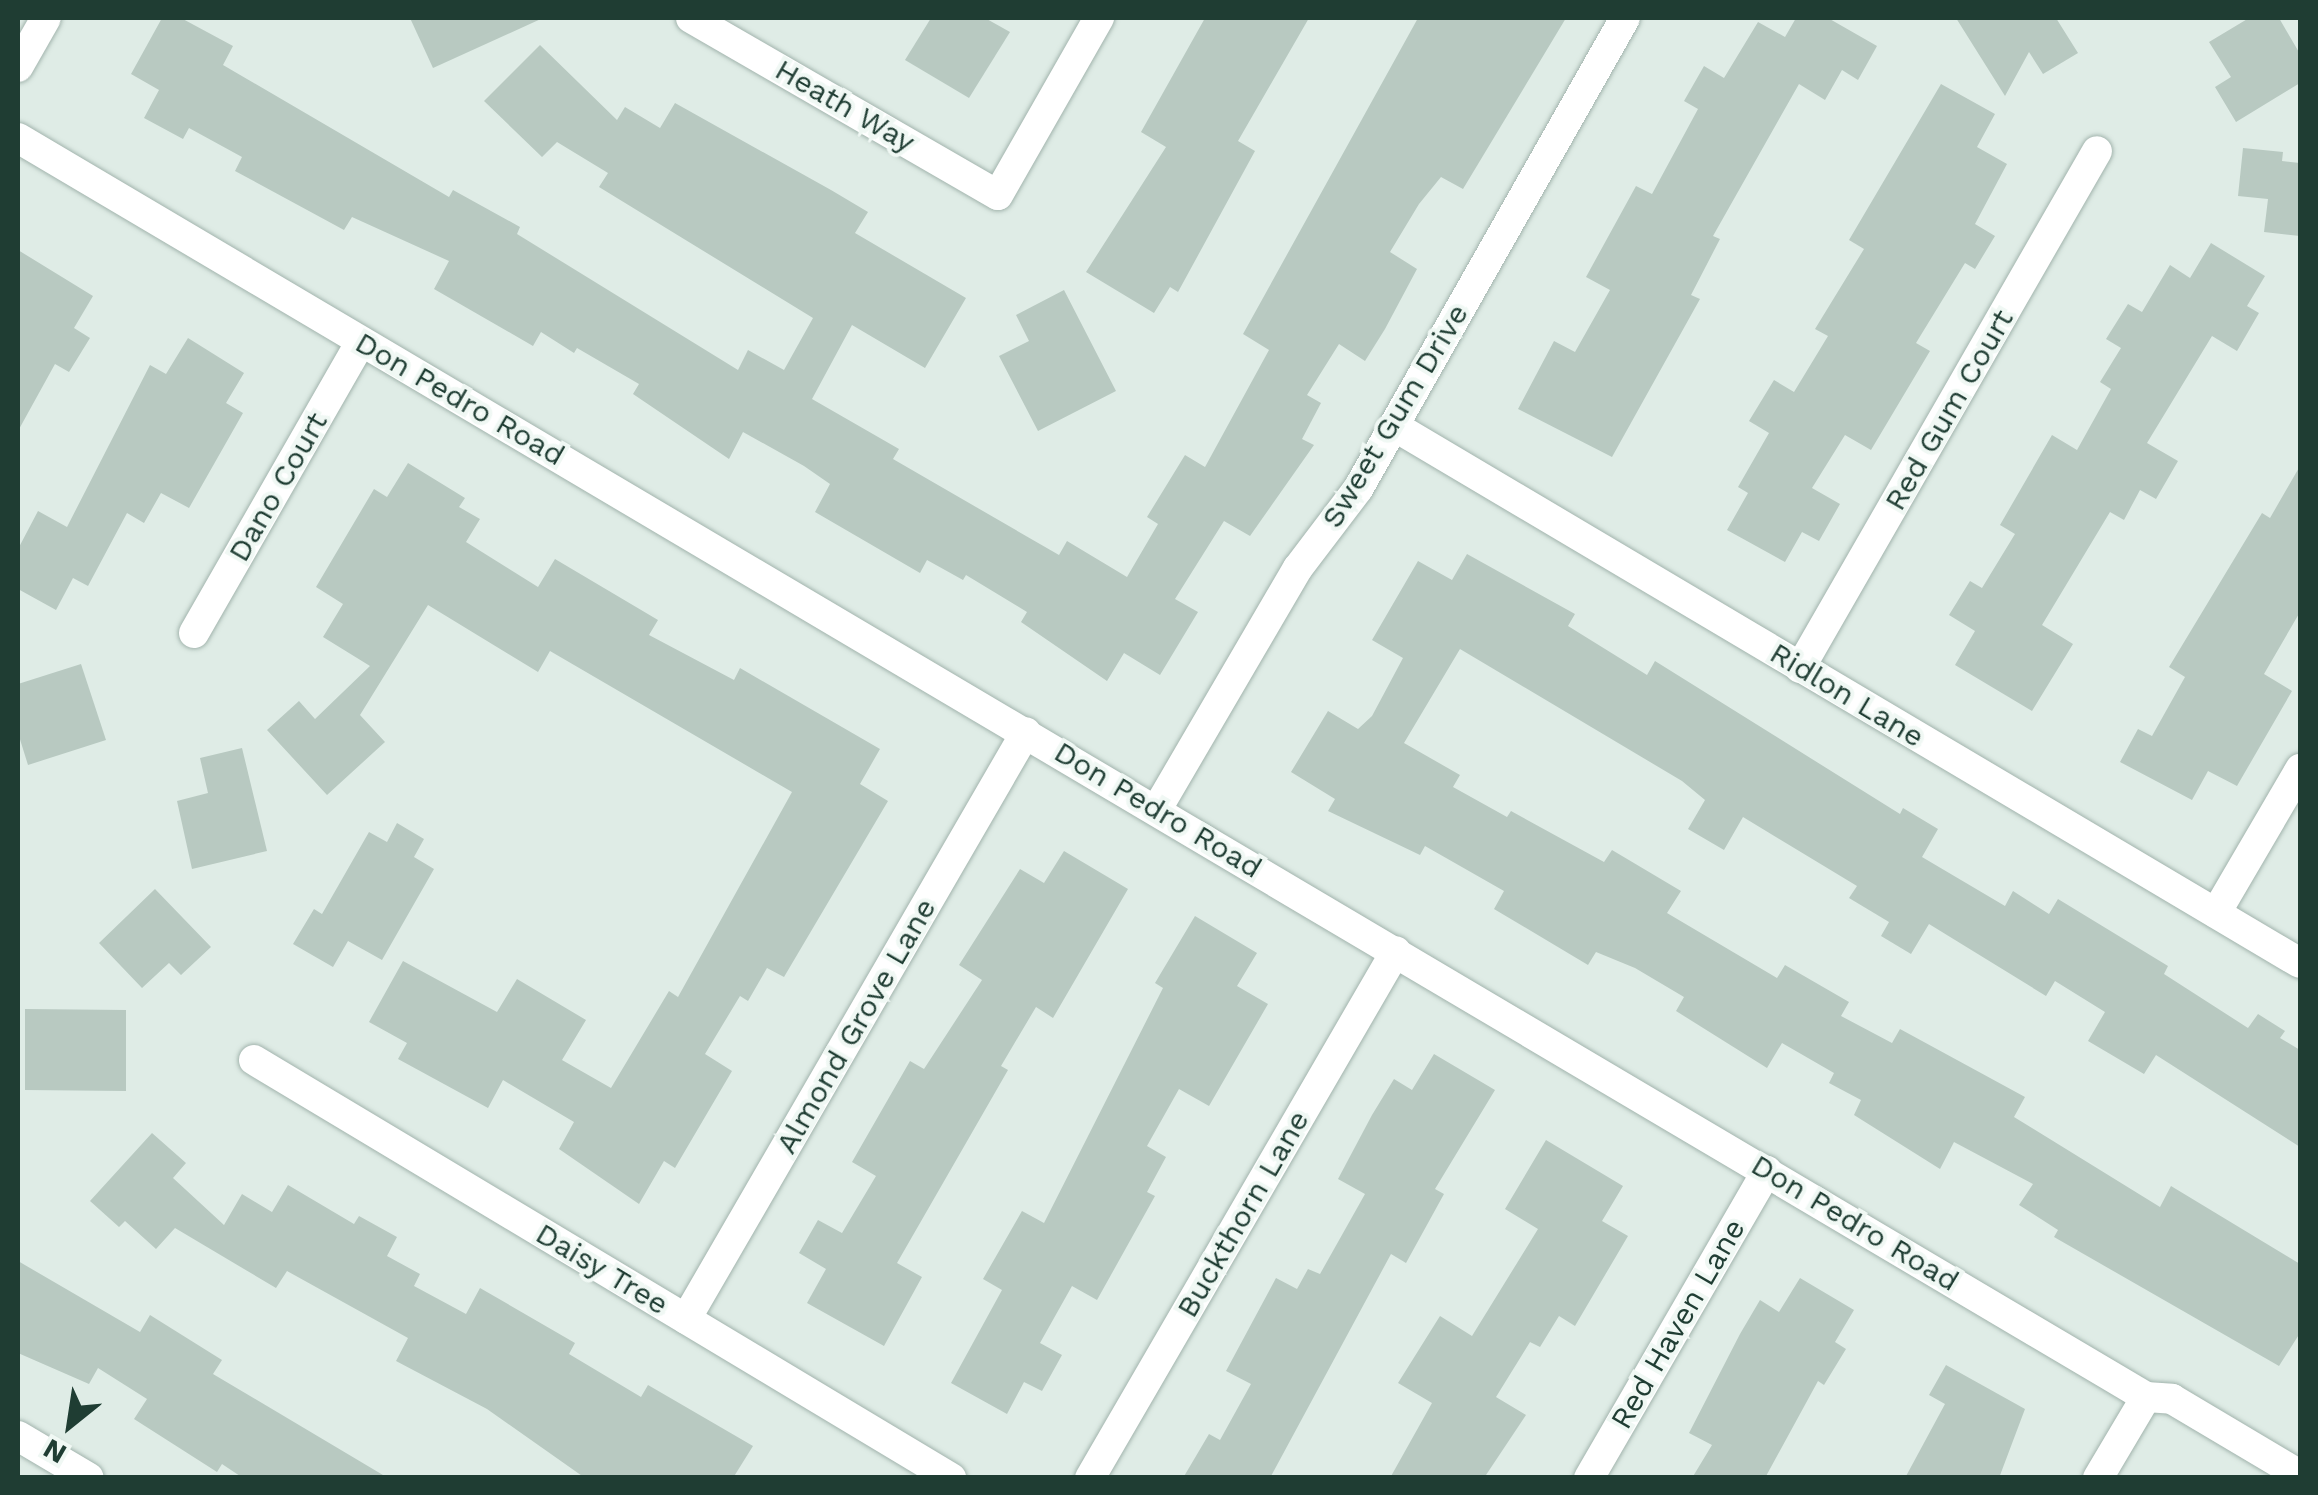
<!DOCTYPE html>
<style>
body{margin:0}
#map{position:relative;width:2318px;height:1495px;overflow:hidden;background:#dfece6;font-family:"Work Sans",sans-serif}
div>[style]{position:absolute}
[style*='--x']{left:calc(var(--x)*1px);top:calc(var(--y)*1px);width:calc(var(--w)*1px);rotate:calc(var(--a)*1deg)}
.building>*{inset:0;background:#b8c9c1}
.roads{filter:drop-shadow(0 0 2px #a2b4ad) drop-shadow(0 0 2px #a2b4ad)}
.street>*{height:30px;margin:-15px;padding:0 15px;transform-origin:15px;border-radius:15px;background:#fff}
span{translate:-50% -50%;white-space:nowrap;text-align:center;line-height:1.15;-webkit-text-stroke:8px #f0f8f4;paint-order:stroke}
.street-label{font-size:30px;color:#1f3d33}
.frame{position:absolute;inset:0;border:20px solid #1f3d33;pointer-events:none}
.north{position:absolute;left:20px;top:1375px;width:100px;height:100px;-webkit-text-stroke:8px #f0f8f4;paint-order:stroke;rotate:210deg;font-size:28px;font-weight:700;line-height:40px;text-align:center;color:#1f3d33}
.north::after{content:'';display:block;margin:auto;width:35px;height:45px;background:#1f3d33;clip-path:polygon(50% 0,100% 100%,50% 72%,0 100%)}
</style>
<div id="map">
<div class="building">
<div style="clip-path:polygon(162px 18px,181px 18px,233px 46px,223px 65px,449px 197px,453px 190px,520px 227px,517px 234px,738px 370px,748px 350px,784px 370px,813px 318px,599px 187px,608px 173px,557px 142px,542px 157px,484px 101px,540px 45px,617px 120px,625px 107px,660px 128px,675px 103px,831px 190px,868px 212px,855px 233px,966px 298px,925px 368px,852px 325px,812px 399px,899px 449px,893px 459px,1059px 555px,1067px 541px,1127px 577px,1158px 524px,1147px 517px,1185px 455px,1205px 467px,1269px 350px,1243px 334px,1418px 18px,1566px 18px,1463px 189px,1441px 177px,1419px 204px,1390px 252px,1417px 269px,1385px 329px,1365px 361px,1339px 344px,1307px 395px,1321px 403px,1302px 439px,1314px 445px,1250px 536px,1224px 521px,1175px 599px,1198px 612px,1160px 675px,1124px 653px,1107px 681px,1021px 622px,1027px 612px,966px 575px,963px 580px,927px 560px,920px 573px,815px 512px,830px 484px,804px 466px,743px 432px,729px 459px,633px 394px,639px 384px,577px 348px,574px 353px,541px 332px,533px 346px,434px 289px,449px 261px,352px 217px,344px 230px,235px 171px,242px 157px,189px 128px,183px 139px,144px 118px,159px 90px,131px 74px)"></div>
<div style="clip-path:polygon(410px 18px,543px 18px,433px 68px)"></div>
<div style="clip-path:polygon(931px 18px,985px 18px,1010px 32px,969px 98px,905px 60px)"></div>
<div style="clip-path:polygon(1205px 18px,1309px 18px,1238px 141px,1255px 151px,1178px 292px,1170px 287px,1154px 313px,1086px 272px,1166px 147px,1141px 132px)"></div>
<div style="clip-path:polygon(1796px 18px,1828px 18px,1877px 46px,1858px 80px,1842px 70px,1825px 100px,1799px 84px,1713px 236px,1720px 239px,1691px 295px,1700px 299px,1612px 457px,1518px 409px,1554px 341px,1575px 352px,1610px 290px,1586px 277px,1636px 186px,1652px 194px,1698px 109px,1684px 101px,1704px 66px,1724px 78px,1758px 22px,1785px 37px)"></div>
<div style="clip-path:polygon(1956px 18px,2056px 18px,2078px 53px,2043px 74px,2029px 52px,2005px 96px)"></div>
<div style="clip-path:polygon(2249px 18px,2279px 18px,2300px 54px,2300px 83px,2236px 122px,2215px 87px,2231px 77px,2209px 42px)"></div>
<div style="clip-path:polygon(1941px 84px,1995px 114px,1977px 147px,2007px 164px,1975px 224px,1995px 236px,1975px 269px,1965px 263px,1916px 343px,1930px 351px,1871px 450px,1845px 435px,1812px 488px,1840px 504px,1819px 541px,1802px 532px,1785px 562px,1727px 530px,1748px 493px,1738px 487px,1769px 433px,1749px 421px,1774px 380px,1794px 392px,1828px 336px,1815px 329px,1864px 249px,1849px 240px)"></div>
<div style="clip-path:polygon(2243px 148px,2283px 152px,2282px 161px,2300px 163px,2300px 236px,2264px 232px,2268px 199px,2238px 196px)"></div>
<div style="clip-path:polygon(2211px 243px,2265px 276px,2247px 306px,2259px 313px,2237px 351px,2212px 336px,2147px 443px,2178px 461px,2156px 499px,2140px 490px,2124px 520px,2110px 512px,2042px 625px,2073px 644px,2032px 711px,1955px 665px,1975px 631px,1949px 615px,1970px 581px,1982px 588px,2015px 534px,2000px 525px,2052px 435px,2077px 450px,2111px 389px,2100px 382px,2121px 348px,2106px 339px,2128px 304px,2142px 312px,2170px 265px,2190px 278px)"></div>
<div style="clip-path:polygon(18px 250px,93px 296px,74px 328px,90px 338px,69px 372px,55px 364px,18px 431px)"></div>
<div style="clip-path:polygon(1064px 290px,1116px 391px,1038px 431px,999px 356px,1029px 341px,1016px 315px)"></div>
<div style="clip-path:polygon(188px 338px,244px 373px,226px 403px,243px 413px,189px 508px,161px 493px,144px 523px,127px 513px,88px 586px,73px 578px,56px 610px,18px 589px,18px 549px,38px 511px,67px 527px,150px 365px,166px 374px)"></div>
<div style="clip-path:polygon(408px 463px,465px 498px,459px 507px,480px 519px,466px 542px,538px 587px,555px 559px,658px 620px,649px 635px,734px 680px,740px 668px,880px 749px,860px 784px,888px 801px,784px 977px,767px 968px,748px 1001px,740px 996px,705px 1054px,732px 1071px,675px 1168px,664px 1161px,639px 1204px,559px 1149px,574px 1122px,503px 1080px,488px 1108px,398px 1059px,407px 1043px,369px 1022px,403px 961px,497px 1012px,517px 979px,586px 1020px,562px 1060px,611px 1088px,669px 991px,678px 997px,792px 792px,550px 651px,538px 672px,428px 605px,360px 715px,385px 742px,327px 795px,267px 730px,299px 701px,315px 719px,370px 666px,323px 637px,343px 604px,316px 587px,374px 489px,387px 497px)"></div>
<div style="clip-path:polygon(2300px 466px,2300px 612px,2264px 674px,2292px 691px,2237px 786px,2208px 771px,2192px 800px,2120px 762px,2138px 729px,2152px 736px,2185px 677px,2169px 667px,2262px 513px,2270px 518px)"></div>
<div style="clip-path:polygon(1467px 554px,1575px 614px,1568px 626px,1647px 675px,1655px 661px,1900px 814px,1903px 808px,1938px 829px,1922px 857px,2005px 906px,2013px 891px,2049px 914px,2058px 899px,2168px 966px,2164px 974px,2248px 1028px,2258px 1014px,2285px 1031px,2280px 1038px,2300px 1050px,2300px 1147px,2156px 1055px,2144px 1074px,2088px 1041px,2105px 1012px,2055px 981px,2046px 996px,1929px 924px,1911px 954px,1881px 936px,1889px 922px,1849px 898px,1857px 886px,1743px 817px,1724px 850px,1688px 829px,1705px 800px,1682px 781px,1460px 649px,1404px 743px,1460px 775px,1453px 787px,1507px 817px,1511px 811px,1604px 862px,1612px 850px,1681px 891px,1667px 913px,1777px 978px,1785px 965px,1849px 1002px,1841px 1016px,1892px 1043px,1900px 1029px,2025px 1097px,2014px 1117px,2160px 1207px,2171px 1186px,2300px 1264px,2300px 1333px,2279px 1366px,2054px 1237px,2058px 1230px,2019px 1205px,2033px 1184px,1954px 1142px,1940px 1169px,1854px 1115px,1861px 1100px,1829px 1083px,1834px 1073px,1782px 1043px,1767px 1068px,1676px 1011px,1684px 997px,1635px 968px,1596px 952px,1588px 965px,1494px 909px,1504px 891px,1425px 846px,1420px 855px,1328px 811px,1335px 799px,1291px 772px,1328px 711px,1358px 729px,1372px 716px,1403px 658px,1372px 640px,1418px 561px,1452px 580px)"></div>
<div style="clip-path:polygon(81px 664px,106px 740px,28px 765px,18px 733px,18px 684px)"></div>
<div style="clip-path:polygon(242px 748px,267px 851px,192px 869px,177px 801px,208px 793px,200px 758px)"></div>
<div style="clip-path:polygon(397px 823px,424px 839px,414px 857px,434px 869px,382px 960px,348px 941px,333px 967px,293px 944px,314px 909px,322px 914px,369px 832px,387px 842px)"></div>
<div style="clip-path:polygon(1064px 851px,1128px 889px,1053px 1018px,1036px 1007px,1001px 1066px,1008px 1070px,897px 1263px,922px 1277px,884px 1346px,807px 1303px,826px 1269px,799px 1253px,818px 1220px,842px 1233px,876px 1176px,852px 1162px,910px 1061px,924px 1069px,982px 980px,959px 965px,1020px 869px,1044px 883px)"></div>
<div style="clip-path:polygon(155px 889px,211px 947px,181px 975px,169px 963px,142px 988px,99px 943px)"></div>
<div style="clip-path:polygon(1195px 916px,1257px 953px,1237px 986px,1268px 1004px,1209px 1106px,1179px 1089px,1147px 1146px,1166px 1157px,1147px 1192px,1155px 1196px,1097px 1300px,1072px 1286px,1040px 1343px,1062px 1355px,1042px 1391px,1024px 1382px,1007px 1414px,951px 1383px,1002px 1290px,983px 1279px,1022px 1211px,1044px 1223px,1163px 988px,1155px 983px)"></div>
<div style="clip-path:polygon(25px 1009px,126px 1010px,126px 1091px,25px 1090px)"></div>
<div style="clip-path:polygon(1434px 1054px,1495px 1090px,1435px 1189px,1444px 1194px,1406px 1263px,1391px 1254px,1270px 1478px,1183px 1478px,1209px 1434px,1220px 1440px,1251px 1384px,1226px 1371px,1276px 1278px,1297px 1289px,1308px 1269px,1320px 1274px,1365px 1194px,1338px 1179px,1372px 1115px,1394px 1079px,1412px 1090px)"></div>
<div style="clip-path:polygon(152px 1133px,186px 1163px,173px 1178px,224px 1225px,242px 1194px,272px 1212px,288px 1185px,354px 1224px,359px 1216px,397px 1237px,387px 1256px,420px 1274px,414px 1286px,466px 1314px,480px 1288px,575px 1343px,569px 1354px,641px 1397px,648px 1385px,753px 1446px,733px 1478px,585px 1478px,487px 1409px,396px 1361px,408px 1338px,287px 1271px,276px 1288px,175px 1228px,156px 1249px,125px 1221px,119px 1227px,90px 1201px)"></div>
<div style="clip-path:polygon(1546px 1140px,1623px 1186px,1602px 1221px,1628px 1236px,1575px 1326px,1559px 1316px,1540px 1347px,1530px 1342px,1496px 1397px,1526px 1415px,1484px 1478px,1390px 1478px,1432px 1403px,1398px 1383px,1440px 1316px,1472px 1336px,1538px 1229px,1505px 1209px)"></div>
<div style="clip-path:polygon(18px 1261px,140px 1332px,150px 1315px,222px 1360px,213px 1374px,388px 1478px,243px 1478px,222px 1464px,217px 1472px,134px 1419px,147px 1399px,98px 1368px,89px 1384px,18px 1353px)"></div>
<div style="clip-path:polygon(1800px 1278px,1854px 1310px,1835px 1342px,1846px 1349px,1824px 1385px,1818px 1381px,1765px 1478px,1692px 1478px,1712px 1445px,1689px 1433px,1740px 1334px,1760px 1300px,1779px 1312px)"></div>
<div style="clip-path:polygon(1946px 1365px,2025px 1409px,1999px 1478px,1905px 1478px,1945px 1404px,1929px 1395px)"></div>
</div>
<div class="roads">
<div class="street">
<div style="--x:691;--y:18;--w:354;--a:30"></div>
<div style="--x:998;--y:195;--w:204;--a:-60.3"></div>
<div style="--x:18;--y:67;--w:56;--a:-60.3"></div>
<div style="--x:18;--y:138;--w:2473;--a:30.61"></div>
<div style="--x:2146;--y:1397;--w:26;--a:4"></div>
<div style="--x:2172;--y:1399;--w:149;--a:30.7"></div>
<div style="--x:1394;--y:426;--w:1053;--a:30.66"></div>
<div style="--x:194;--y:633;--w:336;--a:-60.2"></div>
<div style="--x:1800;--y:668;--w:596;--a:-60.12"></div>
<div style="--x:1157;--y:809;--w:279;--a:-59.7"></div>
<div style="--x:1298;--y:568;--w:99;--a:-52.8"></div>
<div style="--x:1358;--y:489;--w:541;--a:-60.45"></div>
<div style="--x:2216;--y:913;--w:167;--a:-59.7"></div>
<div style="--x:254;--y:1060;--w:813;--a:30.95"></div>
<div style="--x:686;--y:1319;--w:678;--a:-59.92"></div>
<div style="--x:18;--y:1436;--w:82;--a:30.6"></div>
<div style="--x:1090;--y:1478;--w:609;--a:-59.86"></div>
<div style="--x:1589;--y:1478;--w:355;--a:-59.9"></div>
<div style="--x:2098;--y:1478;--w:94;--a:-59.3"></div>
</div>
</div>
<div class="street-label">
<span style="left:845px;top:106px;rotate:30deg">Heath Way</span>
<span style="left:460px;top:399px;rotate:30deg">Don Pedro Road</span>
<span style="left:1949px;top:410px;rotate:-60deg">Red Gum Court</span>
<span style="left:1395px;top:416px;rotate:-59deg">Sweet Gum Drive</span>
<span style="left:278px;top:487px;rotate:-60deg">Dano Court</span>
<span style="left:1847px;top:695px;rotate:31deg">Ridlon Lane</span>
<span style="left:1158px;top:810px;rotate:31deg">Don Pedro Road</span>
<span style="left:856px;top:1026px;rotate:-60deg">Almond Grove Lane</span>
<span style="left:1243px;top:1214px;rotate:-60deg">Buckthorn Lane</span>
<span style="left:1855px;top:1223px;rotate:31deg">Don Pedro Road</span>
<span style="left:602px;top:1269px;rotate:31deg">Daisy Tree</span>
<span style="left:1678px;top:1324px;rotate:-60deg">Red Haven Lane</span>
</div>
<div class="frame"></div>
<div class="north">N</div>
</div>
